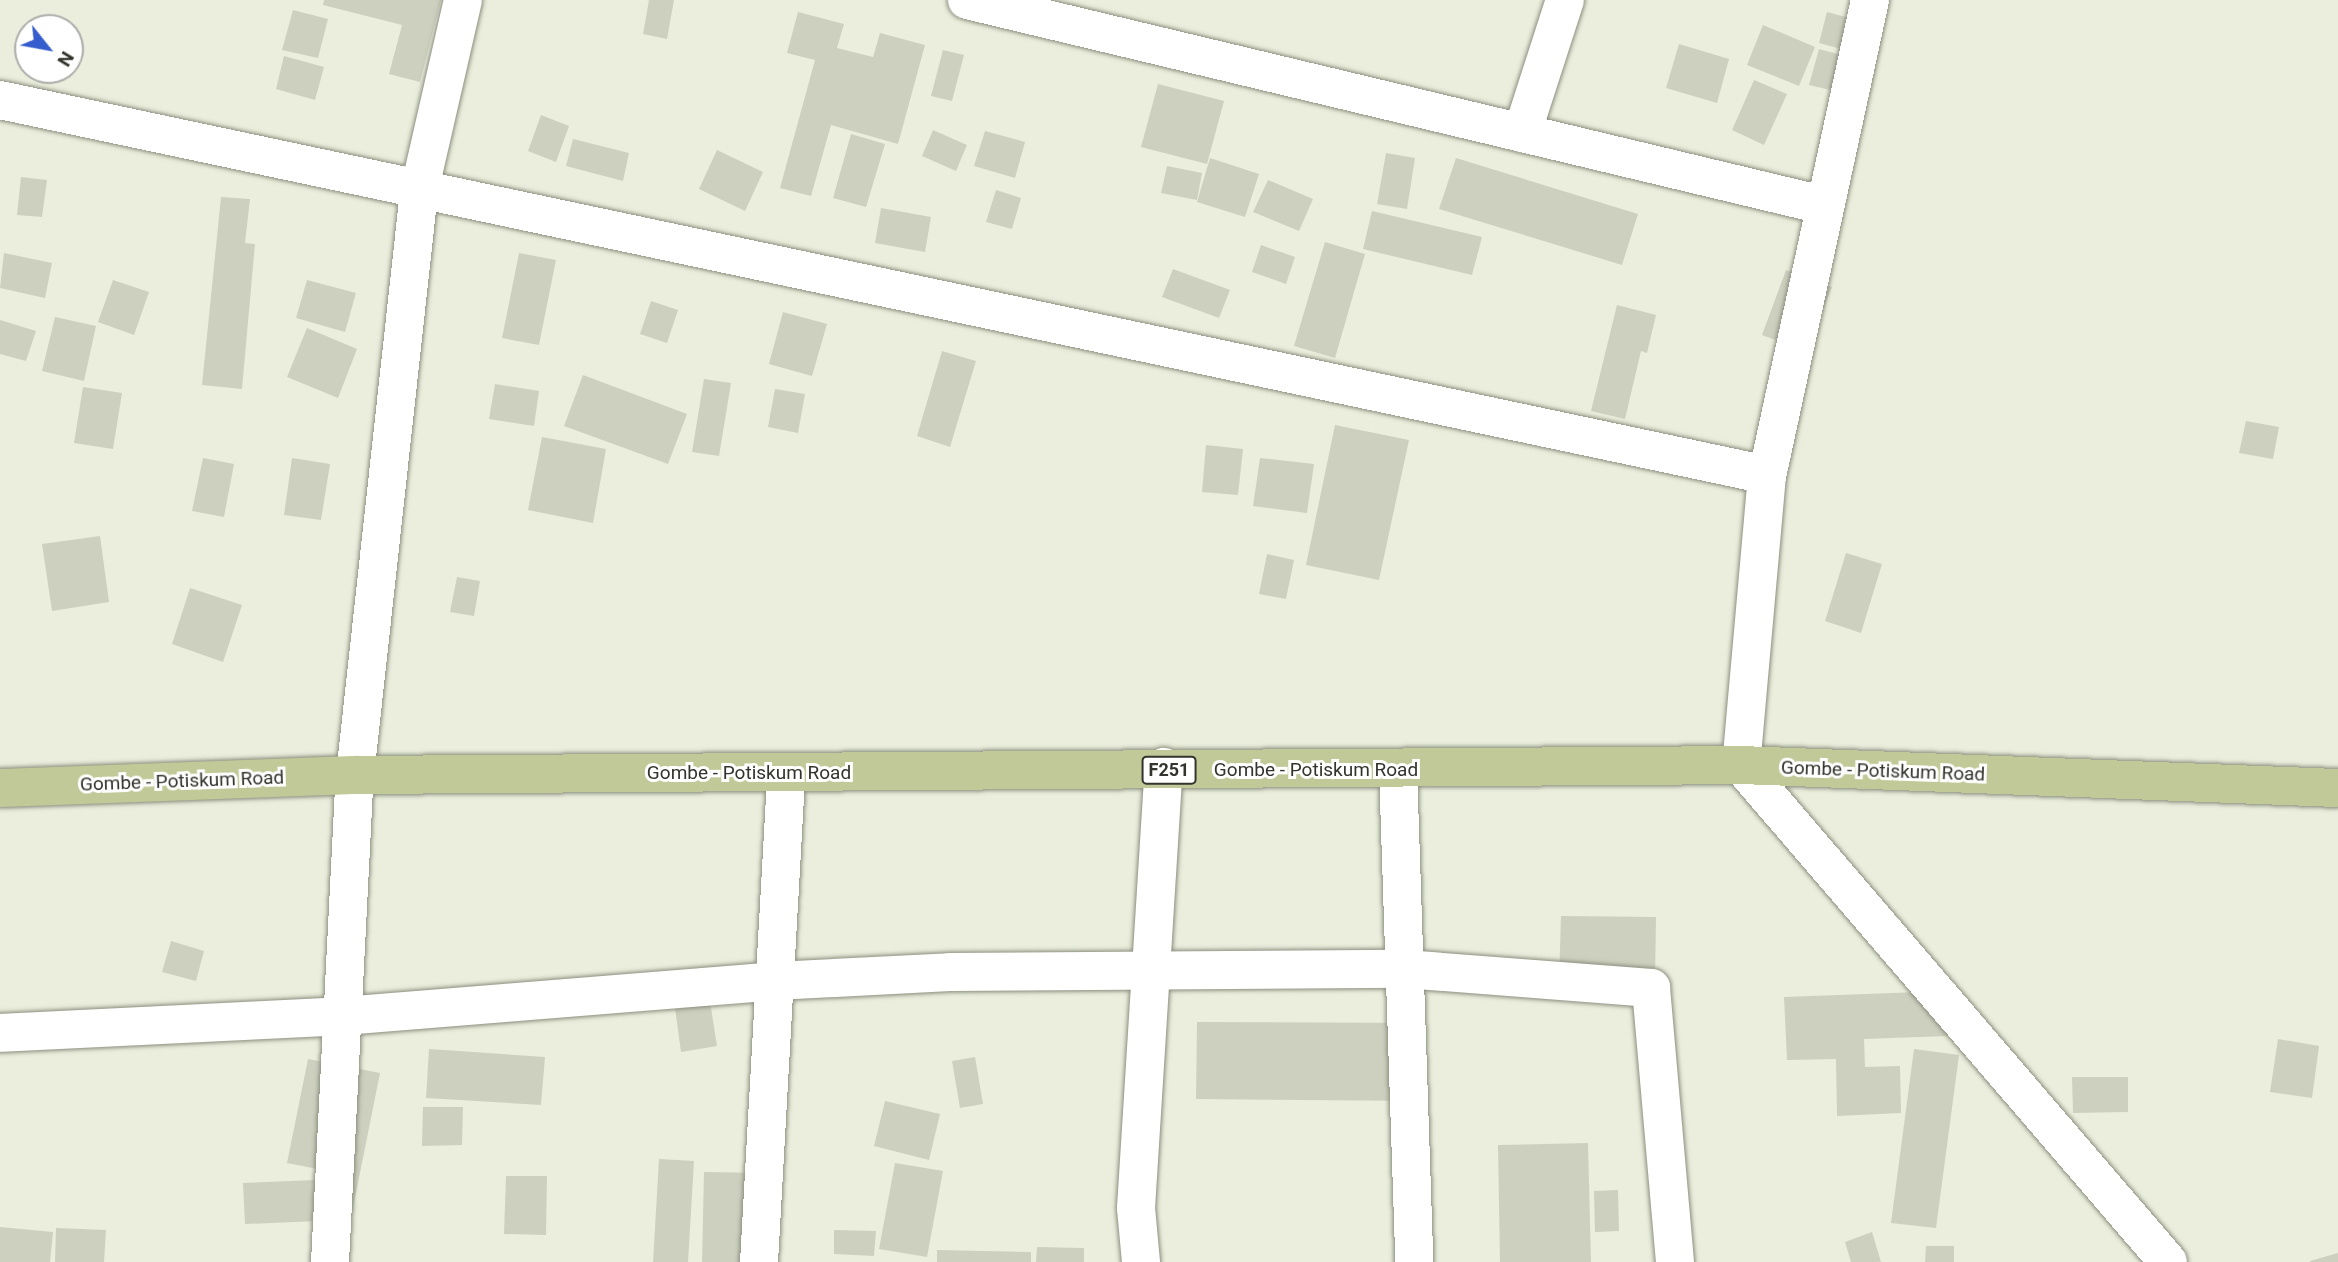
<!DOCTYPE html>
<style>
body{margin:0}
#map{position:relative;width:2338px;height:1262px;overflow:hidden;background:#ebeedd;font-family:Roboto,sans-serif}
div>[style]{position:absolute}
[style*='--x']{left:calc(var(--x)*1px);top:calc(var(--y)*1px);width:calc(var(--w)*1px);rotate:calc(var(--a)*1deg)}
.building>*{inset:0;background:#cdd0bf}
.roads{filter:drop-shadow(0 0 2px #8c8f7f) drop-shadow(0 0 2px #8c8f7f)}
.minor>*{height:38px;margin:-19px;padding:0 19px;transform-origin:19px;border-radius:19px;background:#fff}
.primary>*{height:38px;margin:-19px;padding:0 19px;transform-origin:19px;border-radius:19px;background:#c2c998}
span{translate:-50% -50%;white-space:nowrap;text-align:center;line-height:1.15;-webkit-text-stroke:6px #fff;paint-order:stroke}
.shield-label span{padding:2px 5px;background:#fff;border:2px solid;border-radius:5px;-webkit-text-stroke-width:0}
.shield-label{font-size:18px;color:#33342d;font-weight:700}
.street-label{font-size:19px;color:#33342d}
.north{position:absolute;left:14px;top:14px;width:70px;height:70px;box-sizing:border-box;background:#fff;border:2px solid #adaeab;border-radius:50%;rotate:121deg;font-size:19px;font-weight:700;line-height:28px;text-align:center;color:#33342d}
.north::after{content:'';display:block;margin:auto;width:24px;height:32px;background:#355dcd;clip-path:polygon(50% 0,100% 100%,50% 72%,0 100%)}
</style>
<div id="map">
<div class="building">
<div style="clip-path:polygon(324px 0,441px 0,420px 82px,389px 74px,402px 25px,323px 5px)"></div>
<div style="clip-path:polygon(649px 0,674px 0,667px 39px,643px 34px)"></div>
<div style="clip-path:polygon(293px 10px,328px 19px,318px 58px,282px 50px)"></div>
<div style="clip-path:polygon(798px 12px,844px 24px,837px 48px,873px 57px,880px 33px,925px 45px,898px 144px,831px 125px,811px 196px,780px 188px,815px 60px,787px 53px)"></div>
<div style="clip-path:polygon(1827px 12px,1883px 27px,1874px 58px,1819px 43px)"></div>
<div style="clip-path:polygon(1763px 25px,1815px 47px,1799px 86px,1747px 65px)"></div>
<div style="clip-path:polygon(1679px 44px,1729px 59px,1717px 103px,1666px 88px)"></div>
<div style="clip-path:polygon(1819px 49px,1860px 60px,1851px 95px,1809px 85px)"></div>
<div style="clip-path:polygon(943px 50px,964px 55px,952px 101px,931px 96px)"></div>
<div style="clip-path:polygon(284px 56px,324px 67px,315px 100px,276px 89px)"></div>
<div style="clip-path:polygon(1754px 80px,1787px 94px,1764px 145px,1732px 130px)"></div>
<div style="clip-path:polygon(1158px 84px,1224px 101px,1207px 164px,1141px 147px)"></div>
<div style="clip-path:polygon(541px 115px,569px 126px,556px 162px,528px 151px)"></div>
<div style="clip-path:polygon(933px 130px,967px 145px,956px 171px,922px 156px)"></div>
<div style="clip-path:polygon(985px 131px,1025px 142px,1015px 178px,974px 166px)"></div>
<div style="clip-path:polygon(851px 134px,885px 144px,866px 207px,833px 198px)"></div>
<div style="clip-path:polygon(573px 139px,629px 153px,623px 181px,566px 166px)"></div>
<div style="clip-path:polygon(717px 150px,763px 172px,745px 211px,699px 189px)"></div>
<div style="clip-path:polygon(1386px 153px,1415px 158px,1407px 209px,1377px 204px)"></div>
<div style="clip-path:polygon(1210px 158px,1259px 174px,1245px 217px,1197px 202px)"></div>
<div style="clip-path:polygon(1456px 158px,1638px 214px,1622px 265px,1439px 209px)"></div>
<div style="clip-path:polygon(1167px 166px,1202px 173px,1197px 200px,1161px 193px)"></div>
<div style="clip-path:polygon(21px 177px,47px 180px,42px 217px,17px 215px)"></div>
<div style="clip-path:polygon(1268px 180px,1313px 199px,1299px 231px,1253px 212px)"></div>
<div style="clip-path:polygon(996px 190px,1021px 198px,1012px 229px,986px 222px)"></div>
<div style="clip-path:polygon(221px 197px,250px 199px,245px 243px,255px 244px,242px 389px,202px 385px)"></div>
<div style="clip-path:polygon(881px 208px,931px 217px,925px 252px,875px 243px)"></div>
<div style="clip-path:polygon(1372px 211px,1482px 237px,1472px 275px,1363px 249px)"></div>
<div style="clip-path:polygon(1325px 242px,1365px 254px,1335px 358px,1294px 346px)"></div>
<div style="clip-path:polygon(1261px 245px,1295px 257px,1286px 284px,1252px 272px)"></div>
<div style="clip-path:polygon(4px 253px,52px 263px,45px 298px,0 288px)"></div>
<div style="clip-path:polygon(519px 253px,556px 260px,539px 345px,502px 338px)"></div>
<div style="clip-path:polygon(1173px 269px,1230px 290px,1219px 318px,1162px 297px)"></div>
<div style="clip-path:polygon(1786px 270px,1832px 287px,1807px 352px,1762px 335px)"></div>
<div style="clip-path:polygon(113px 280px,149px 292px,134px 335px,98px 322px)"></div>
<div style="clip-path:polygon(307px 280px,356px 293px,345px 332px,296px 318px)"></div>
<div style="clip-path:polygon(651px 301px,678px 310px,667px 343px,640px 334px)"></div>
<div style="clip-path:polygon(1617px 305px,1656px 315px,1647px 353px,1641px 351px,1625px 419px,1591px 411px)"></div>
<div style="clip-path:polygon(783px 312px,827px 324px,812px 376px,769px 364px)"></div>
<div style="clip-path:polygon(55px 317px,96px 326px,84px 381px,42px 371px)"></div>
<div style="clip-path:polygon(0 320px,36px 331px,26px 361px,0 354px)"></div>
<div style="clip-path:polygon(307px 328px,357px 349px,338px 398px,287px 377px)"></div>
<div style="clip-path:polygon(942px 351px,976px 361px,950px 447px,917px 436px)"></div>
<div style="clip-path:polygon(583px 375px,687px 414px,668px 464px,564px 426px)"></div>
<div style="clip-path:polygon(704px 379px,731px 383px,719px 456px,692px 452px)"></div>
<div style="clip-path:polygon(495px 384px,539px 391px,534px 426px,489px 419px)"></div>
<div style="clip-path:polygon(83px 387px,122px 393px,113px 449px,74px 443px)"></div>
<div style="clip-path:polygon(775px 389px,805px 394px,798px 433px,768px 427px)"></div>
<div style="clip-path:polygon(2246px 421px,2279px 427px,2273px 459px,2239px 453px)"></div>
<div style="clip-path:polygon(1335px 425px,1409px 440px,1379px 580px,1306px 565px)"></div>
<div style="clip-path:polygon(542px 437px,606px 449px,593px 523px,528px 510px)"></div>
<div style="clip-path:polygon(1206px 445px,1243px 449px,1238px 495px,1202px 492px)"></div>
<div style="clip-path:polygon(203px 458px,234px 464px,224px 517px,192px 511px)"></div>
<div style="clip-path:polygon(292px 458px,330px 464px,321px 520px,284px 515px)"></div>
<div style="clip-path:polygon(1260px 458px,1314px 464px,1307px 513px,1253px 506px)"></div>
<div style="clip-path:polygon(100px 536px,109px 602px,52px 611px,42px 544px)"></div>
<div style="clip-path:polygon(1846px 553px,1882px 564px,1861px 633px,1825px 621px)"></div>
<div style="clip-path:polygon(1267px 554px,1294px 560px,1286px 599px,1259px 594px)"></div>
<div style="clip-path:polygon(457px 577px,480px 581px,474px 616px,450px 612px)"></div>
<div style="clip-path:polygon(190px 588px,242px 605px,223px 662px,172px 644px)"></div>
<div style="clip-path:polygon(1561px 916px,1656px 917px,1655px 982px,1559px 981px)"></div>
<div style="clip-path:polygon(171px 941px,204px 951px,196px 981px,162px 972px)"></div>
<div style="clip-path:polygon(1947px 991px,1948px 1036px,1864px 1039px,1865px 1067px,1900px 1066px,1901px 1113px,1837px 1116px,1836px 1059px,1787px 1060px,1784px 997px)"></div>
<div style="clip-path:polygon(709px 995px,717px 1046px,681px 1052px,674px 1000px)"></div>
<div style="clip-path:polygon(1197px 1022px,1421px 1023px,1420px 1101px,1196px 1099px)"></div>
<div style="clip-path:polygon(2278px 1039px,2319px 1046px,2312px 1098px,2270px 1092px)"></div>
<div style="clip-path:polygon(429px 1049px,545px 1057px,541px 1105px,426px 1098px)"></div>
<div style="clip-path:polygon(1914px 1049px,1959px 1055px,1936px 1228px,1891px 1223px)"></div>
<div style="clip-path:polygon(975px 1057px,983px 1104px,960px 1108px,952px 1061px)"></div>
<div style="clip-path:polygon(308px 1059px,380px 1073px,352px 1213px,321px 1207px,328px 1171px,287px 1163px)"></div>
<div style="clip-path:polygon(2072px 1077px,2128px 1077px,2128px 1112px,2073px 1113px)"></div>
<div style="clip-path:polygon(885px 1101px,940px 1114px,929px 1160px,874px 1146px)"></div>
<div style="clip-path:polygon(423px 1107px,463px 1107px,462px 1145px,422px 1146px)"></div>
<div style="clip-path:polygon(1588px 1143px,1591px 1262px,1500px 1262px,1498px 1145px)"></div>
<div style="clip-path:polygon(659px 1159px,694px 1161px,688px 1262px,653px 1262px)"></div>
<div style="clip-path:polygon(895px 1163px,943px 1171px,927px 1257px,879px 1249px)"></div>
<div style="clip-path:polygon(704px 1172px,762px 1173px,760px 1262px,702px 1262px)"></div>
<div style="clip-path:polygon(506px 1176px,547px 1176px,546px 1235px,504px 1234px)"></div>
<div style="clip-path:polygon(316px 1180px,318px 1221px,245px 1224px,243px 1183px)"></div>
<div style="clip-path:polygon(1618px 1190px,1619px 1231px,1595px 1232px,1594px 1191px)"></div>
<div style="clip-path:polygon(0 1227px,53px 1232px,50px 1262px,0 1262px)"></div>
<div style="clip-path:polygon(56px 1228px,106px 1230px,104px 1262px,55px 1262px)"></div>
<div style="clip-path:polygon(834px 1230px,876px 1231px,874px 1256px,834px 1254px)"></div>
<div style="clip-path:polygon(1872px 1232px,1881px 1262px,1851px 1262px,1845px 1242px)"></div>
<div style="clip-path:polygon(1926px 1246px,1954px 1246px,1954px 1262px,1925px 1262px)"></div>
<div style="clip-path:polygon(1037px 1247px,1084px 1248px,1084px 1262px,1036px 1262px)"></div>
<div style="clip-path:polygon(937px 1250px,1031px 1252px,1031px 1262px,937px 1262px)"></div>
<div style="clip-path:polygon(2338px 1253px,2338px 1262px,2310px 1262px,2310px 1261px)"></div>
</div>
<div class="roads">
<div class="minor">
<div style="--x:967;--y:0;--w:880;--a:13.47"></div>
<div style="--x:1870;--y:0;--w:486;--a:102.2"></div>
<div style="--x:1767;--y:475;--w:291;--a:95.1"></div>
<div style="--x:1741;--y:765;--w:655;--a:49.33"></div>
<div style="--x:0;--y:100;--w:1806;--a:11.98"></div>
<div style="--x:1522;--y:133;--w:140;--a:-72.1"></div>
<div style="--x:1398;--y:769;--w:493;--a:88.1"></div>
<div style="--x:0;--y:1033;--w:343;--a:-2.8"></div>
<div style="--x:343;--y:1016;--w:433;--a:-4.6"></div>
<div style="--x:775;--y:981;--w:175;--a:-2.9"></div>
<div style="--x:950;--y:972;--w:455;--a:-0.4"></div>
<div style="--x:1405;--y:969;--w:247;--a:4.4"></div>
<div style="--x:1651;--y:988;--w:275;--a:85"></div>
<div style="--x:330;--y:1262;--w:488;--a:-87.1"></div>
<div style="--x:355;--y:775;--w:587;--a:-83.74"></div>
<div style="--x:419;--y:192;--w:197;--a:-77.1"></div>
<div style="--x:759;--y:1262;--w:490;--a:-86.8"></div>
<div style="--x:1141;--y:1262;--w:54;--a:-95.3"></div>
<div style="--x:1136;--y:1208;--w:442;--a:-86.4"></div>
</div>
<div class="primary">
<div style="--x:0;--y:788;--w:355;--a:-2.1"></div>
<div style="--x:355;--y:775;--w:1386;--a:-0.41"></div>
<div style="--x:1741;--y:765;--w:597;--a:2.21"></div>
</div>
</div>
<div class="shield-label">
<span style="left:1169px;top:770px">F251</span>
</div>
<div class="street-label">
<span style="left:1316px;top:770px">Gombe - Potiskum Road</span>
<span style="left:1883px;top:771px;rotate:2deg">Gombe - Potiskum Road</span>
<span style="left:749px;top:773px">Gombe - Potiskum Road</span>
<span style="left:182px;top:781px;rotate:-2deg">Gombe - Potiskum Road</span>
</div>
<div class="north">N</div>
</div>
